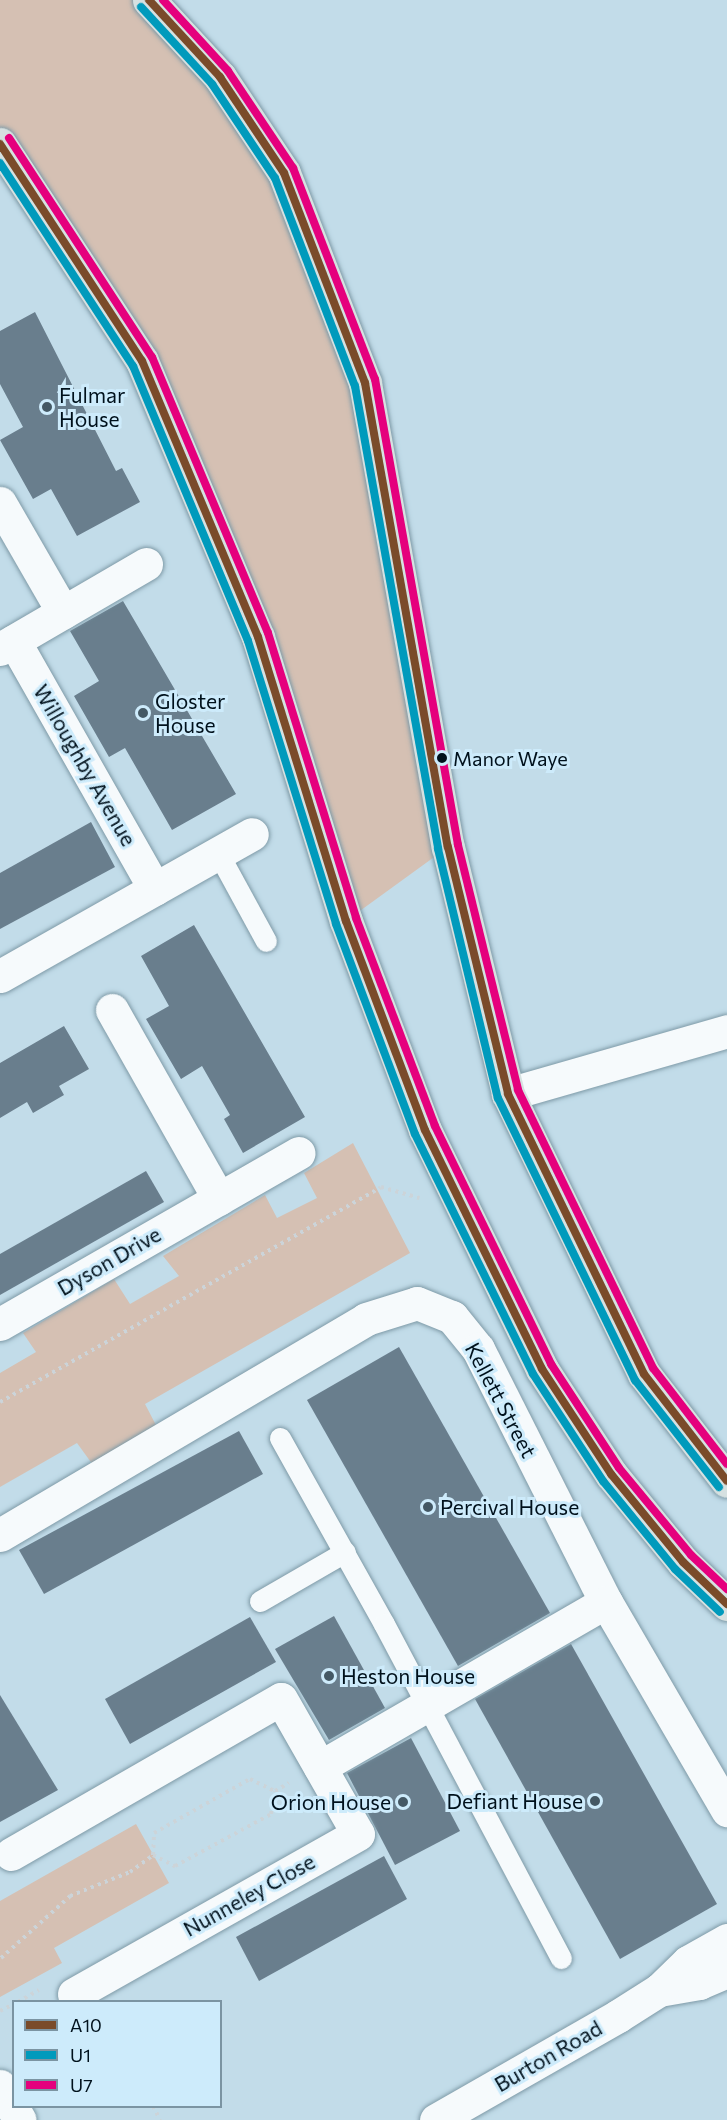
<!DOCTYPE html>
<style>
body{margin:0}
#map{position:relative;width:727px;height:2120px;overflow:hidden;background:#c2dce9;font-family:Commissioner,sans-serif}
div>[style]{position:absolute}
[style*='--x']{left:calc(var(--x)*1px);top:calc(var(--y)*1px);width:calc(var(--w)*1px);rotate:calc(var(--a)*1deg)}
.green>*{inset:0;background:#d5c0b3}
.building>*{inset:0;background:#697e8d}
.path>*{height:4px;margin-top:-2px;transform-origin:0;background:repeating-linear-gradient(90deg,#ccd4d9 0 3px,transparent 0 7.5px)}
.roads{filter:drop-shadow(0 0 2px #7e9aa7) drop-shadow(0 0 2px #7e9aa7)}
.lane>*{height:21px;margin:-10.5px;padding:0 10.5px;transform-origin:10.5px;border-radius:10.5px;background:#f6fafc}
.street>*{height:33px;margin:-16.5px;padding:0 16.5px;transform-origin:16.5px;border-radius:16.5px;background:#f6fafc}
.primary>*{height:33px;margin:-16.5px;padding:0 16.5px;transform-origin:16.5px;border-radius:16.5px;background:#d6e1e1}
.bus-1>*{height:8px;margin:-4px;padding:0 4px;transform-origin:4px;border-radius:4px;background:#7a4b2a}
.bus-2>*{height:8px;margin:-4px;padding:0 4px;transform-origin:4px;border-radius:4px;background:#009abc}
.bus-3>*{height:8px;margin:-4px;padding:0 4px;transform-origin:4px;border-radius:4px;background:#e5007d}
.dots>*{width:16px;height:16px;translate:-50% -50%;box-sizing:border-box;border:3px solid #cdebfb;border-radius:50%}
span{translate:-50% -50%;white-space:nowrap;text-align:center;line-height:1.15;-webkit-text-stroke:6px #cdebfb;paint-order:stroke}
.bus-label{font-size:20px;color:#00111c}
.left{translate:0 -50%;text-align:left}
.poi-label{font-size:21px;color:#00111c}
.right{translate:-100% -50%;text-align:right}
.street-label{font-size:21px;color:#00111c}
.legend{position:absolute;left:12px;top:2000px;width:210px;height:108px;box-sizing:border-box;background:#cdebfb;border:2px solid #7b94a2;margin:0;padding:8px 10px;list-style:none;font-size:18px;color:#00111c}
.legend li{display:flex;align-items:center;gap:12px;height:30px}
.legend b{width:30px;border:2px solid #7b94a2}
</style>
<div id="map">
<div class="green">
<div style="clip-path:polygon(0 0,149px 0,284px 173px,365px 383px,448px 847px,346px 921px,142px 361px,0 144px)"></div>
<div style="clip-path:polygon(353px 1143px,410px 1253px,145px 1404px,158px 1429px,93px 1465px,77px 1443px,0 1487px,0 1373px,36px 1352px,23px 1333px,114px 1279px,130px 1304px,179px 1276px,163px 1256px,265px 1195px,277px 1218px,317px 1198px,304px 1173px)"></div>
<div style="clip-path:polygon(136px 1824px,169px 1883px,54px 1948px,62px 1963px,0 1997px,0 1901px)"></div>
</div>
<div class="building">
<div style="clip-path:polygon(35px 312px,116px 471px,122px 468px,140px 502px,77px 536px,51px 489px,33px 499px,0 440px,23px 427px,0 384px,0 331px)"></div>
<div style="clip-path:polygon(123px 601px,236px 794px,172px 830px,125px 748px,109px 757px,74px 696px,99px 681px,70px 631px)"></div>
<div style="clip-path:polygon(91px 822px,115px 867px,0 929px,0 873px)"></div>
<div style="clip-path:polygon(194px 925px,305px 1117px,243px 1153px,224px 1119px,230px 1115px,202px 1066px,181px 1079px,146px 1019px,169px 1006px,141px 956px)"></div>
<div style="clip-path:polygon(64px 1026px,89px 1069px,59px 1086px,64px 1095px,33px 1113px,27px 1102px,0 1118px,0 1063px)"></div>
<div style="clip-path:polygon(146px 1171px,164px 1202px,0 1295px,0 1254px)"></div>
<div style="clip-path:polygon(399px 1347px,550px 1613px,458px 1666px,307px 1400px)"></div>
<div style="clip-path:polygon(239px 1431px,263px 1474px,44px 1594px,19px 1550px)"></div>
<div style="clip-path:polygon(334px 1616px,385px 1708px,329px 1740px,275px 1649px)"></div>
<div style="clip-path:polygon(250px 1617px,276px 1662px,130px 1744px,105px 1699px)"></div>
<div style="clip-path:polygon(571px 1644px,717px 1904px,620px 1959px,475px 1699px)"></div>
<div style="clip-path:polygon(0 1695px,58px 1790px,0 1822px)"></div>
<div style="clip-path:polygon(411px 1738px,460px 1831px,395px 1865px,347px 1773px)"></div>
<div style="clip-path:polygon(384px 1856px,407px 1899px,259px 1981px,236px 1937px)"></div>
</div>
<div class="path">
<div style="--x:0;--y:1402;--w:437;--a:-29.4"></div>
<div style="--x:381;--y:1187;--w:40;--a:16"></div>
<div style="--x:153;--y:1855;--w:25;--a:27"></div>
<div style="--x:175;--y:1866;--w:109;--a:-28.4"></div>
<div style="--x:271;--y:1814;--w:23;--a:-80"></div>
<div style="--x:1;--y:1958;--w:93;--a:-41.9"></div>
<div style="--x:70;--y:1896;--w:65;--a:-21.8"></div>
<div style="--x:130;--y:1872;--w:29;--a:-36"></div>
<div style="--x:153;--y:1855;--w:22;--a:-87"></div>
<div style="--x:154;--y:1833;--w:110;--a:-29.4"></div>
<div style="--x:250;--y:1779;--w:28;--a:26"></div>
<div style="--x:275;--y:1791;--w:16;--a:-30"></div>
<div style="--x:18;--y:2002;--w:24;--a:-30"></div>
<div style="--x:0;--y:2011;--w:16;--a:-27"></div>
<div style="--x:153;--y:2106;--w:16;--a:63"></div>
</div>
<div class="roads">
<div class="lane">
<div style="--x:218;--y:853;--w:100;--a:61.4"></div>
<div style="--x:280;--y:1438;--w:213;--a:60.8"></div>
<div style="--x:384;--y:1624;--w:378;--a:62.1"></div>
<div style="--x:260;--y:1601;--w:98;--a:-30"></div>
</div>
<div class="street">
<div style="--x:0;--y:503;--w:126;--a:60"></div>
<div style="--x:14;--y:641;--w:285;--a:60.4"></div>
<div style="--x:0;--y:649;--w:169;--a:-30.2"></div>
<div style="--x:0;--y:976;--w:289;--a:-29.4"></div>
<div style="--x:112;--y:1010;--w:217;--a:60.5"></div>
<div style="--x:508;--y:1094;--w:228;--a:-16"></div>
<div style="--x:0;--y:1324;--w:344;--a:-29.8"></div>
<div style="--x:0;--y:1535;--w:425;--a:-30.5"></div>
<div style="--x:366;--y:1319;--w:53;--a:-17.4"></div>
<div style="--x:417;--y:1303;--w:38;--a:22"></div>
<div style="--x:452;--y:1317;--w:41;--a:50.9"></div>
<div style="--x:478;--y:1349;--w:284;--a:63.2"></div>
<div style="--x:606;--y:1602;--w:241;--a:59.8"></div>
<div style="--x:320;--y:1767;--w:330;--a:-30"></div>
<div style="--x:11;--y:1854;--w:311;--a:-29.9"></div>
<div style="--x:281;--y:1699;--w:155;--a:60.3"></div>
<div style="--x:358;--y:1834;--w:326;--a:150.6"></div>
<div style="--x:659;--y:1990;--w:41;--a:-9.9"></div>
<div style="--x:699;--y:1983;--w:30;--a:-23"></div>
<div style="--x:0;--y:2086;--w:39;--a:60"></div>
<div style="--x:436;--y:2120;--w:210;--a:-29.7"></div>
<div style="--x:618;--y:2016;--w:49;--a:-32.4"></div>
<div style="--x:659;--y:1990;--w:40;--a:-44"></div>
<div style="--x:688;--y:1962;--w:45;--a:-29.4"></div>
</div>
<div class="primary">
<div style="--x:149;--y:0;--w:105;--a:47.3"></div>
<div style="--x:220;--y:77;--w:115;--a:56.3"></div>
<div style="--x:284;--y:173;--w:225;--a:68.9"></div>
<div style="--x:365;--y:383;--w:471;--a:79.9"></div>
<div style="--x:448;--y:847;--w:254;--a:76.3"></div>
<div style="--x:508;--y:1094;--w:311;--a:64.1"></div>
<div style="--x:644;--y:1374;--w:135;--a:52.2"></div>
<div style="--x:0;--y:144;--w:259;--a:56.8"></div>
<div style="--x:142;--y:361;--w:299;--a:67.2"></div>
<div style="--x:258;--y:637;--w:297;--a:72.8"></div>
<div style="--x:346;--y:921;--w:223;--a:69.3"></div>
<div style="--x:425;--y:1130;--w:266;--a:63.9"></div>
<div style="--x:542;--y:1369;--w:126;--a:56.7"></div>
<div style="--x:611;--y:1474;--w:114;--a:50.7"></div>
<div style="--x:683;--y:1562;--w:61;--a:43.7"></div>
</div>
</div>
<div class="bus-1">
<div style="--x:149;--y:0;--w:105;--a:47.3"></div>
<div style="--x:220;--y:77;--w:115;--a:56.3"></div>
<div style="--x:284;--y:173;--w:225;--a:68.9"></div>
<div style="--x:365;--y:383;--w:471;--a:79.9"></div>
<div style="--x:448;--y:847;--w:254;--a:76.3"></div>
<div style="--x:508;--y:1094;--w:311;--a:64.1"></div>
<div style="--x:644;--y:1374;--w:135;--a:52.2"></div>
<div style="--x:0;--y:144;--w:259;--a:56.8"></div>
<div style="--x:142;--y:361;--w:299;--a:67.2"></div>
<div style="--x:258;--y:637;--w:297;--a:72.8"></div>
<div style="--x:346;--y:921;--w:223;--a:69.3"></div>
<div style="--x:425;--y:1130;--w:266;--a:63.9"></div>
<div style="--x:542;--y:1369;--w:126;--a:56.7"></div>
<div style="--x:611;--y:1474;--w:114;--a:50.7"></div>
<div style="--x:683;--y:1562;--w:61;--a:43.7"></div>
</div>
<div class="bus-2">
<div style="--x:141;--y:7;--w:105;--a:47.3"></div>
<div style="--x:212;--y:84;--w:113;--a:56.2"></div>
<div style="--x:275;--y:178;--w:223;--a:69"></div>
<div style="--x:355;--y:386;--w:470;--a:79.8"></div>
<div style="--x:438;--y:849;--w:256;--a:76.5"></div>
<div style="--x:498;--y:1098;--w:314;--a:64.1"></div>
<div style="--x:635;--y:1380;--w:136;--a:51.9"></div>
<div style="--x:0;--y:163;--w:243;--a:56.8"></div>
<div style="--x:133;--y:366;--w:298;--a:67.3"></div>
<div style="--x:248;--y:641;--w:296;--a:72.7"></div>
<div style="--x:336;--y:924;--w:224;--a:69.4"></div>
<div style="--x:415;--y:1134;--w:267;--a:63.8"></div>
<div style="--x:533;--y:1374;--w:128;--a:56.8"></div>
<div style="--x:603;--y:1481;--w:114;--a:50.7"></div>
<div style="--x:675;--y:1569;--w:62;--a:43.7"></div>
</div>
<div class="bus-3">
<div style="--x:163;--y:0;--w:96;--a:47.5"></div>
<div style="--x:228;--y:71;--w:117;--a:56.2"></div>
<div style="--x:293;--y:168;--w:226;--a:68.8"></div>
<div style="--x:375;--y:379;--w:473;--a:79.9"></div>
<div style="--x:458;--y:845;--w:252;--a:76.2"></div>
<div style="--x:518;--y:1090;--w:309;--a:64.1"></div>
<div style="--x:653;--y:1368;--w:121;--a:52.4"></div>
<div style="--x:9;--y:138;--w:262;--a:56.9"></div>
<div style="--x:152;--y:357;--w:299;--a:67.2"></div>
<div style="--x:268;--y:633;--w:298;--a:72.8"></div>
<div style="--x:356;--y:918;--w:222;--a:69.2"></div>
<div style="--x:435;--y:1126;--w:265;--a:64"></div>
<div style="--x:551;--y:1364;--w:124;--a:56.8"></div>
<div style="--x:619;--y:1468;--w:113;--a:50.4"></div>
<div style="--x:691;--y:1555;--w:50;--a:43.4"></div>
</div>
<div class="dots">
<div style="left:47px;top:407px;background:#445864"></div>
<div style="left:143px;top:713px;background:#445864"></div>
<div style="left:442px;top:758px;background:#00111c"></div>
<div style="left:428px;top:1507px;background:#445864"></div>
<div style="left:329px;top:1676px;background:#445864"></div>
<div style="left:595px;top:1801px;background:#445864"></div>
<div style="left:403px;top:1802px;background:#445864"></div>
</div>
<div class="bus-label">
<span class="left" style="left:453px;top:758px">Manor Waye</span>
</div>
<div class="poi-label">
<span class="left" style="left:59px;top:407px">Fulmar<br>House</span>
<span class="left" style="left:155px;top:713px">Gloster<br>House</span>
<span class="left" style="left:440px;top:1507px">Percival House</span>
<span class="left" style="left:341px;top:1676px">Heston House</span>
<span class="right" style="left:583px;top:1801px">Defiant House</span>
<span class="right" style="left:391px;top:1802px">Orion House</span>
</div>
<div class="street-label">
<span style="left:85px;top:765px;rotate:60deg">Willoughby Avenue</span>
<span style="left:109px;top:1261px;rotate:-30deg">Dyson Drive</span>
<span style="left:501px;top:1400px;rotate:62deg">Kellett Street</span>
<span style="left:249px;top:1895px;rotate:-29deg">Nunneley Close</span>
<span style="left:548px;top:2056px;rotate:-30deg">Burton Road</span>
</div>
<ul class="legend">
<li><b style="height:8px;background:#7a4b2a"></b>A10</li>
<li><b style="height:8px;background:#009abc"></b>U1</li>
<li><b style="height:8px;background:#e5007d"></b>U7</li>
</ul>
</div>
